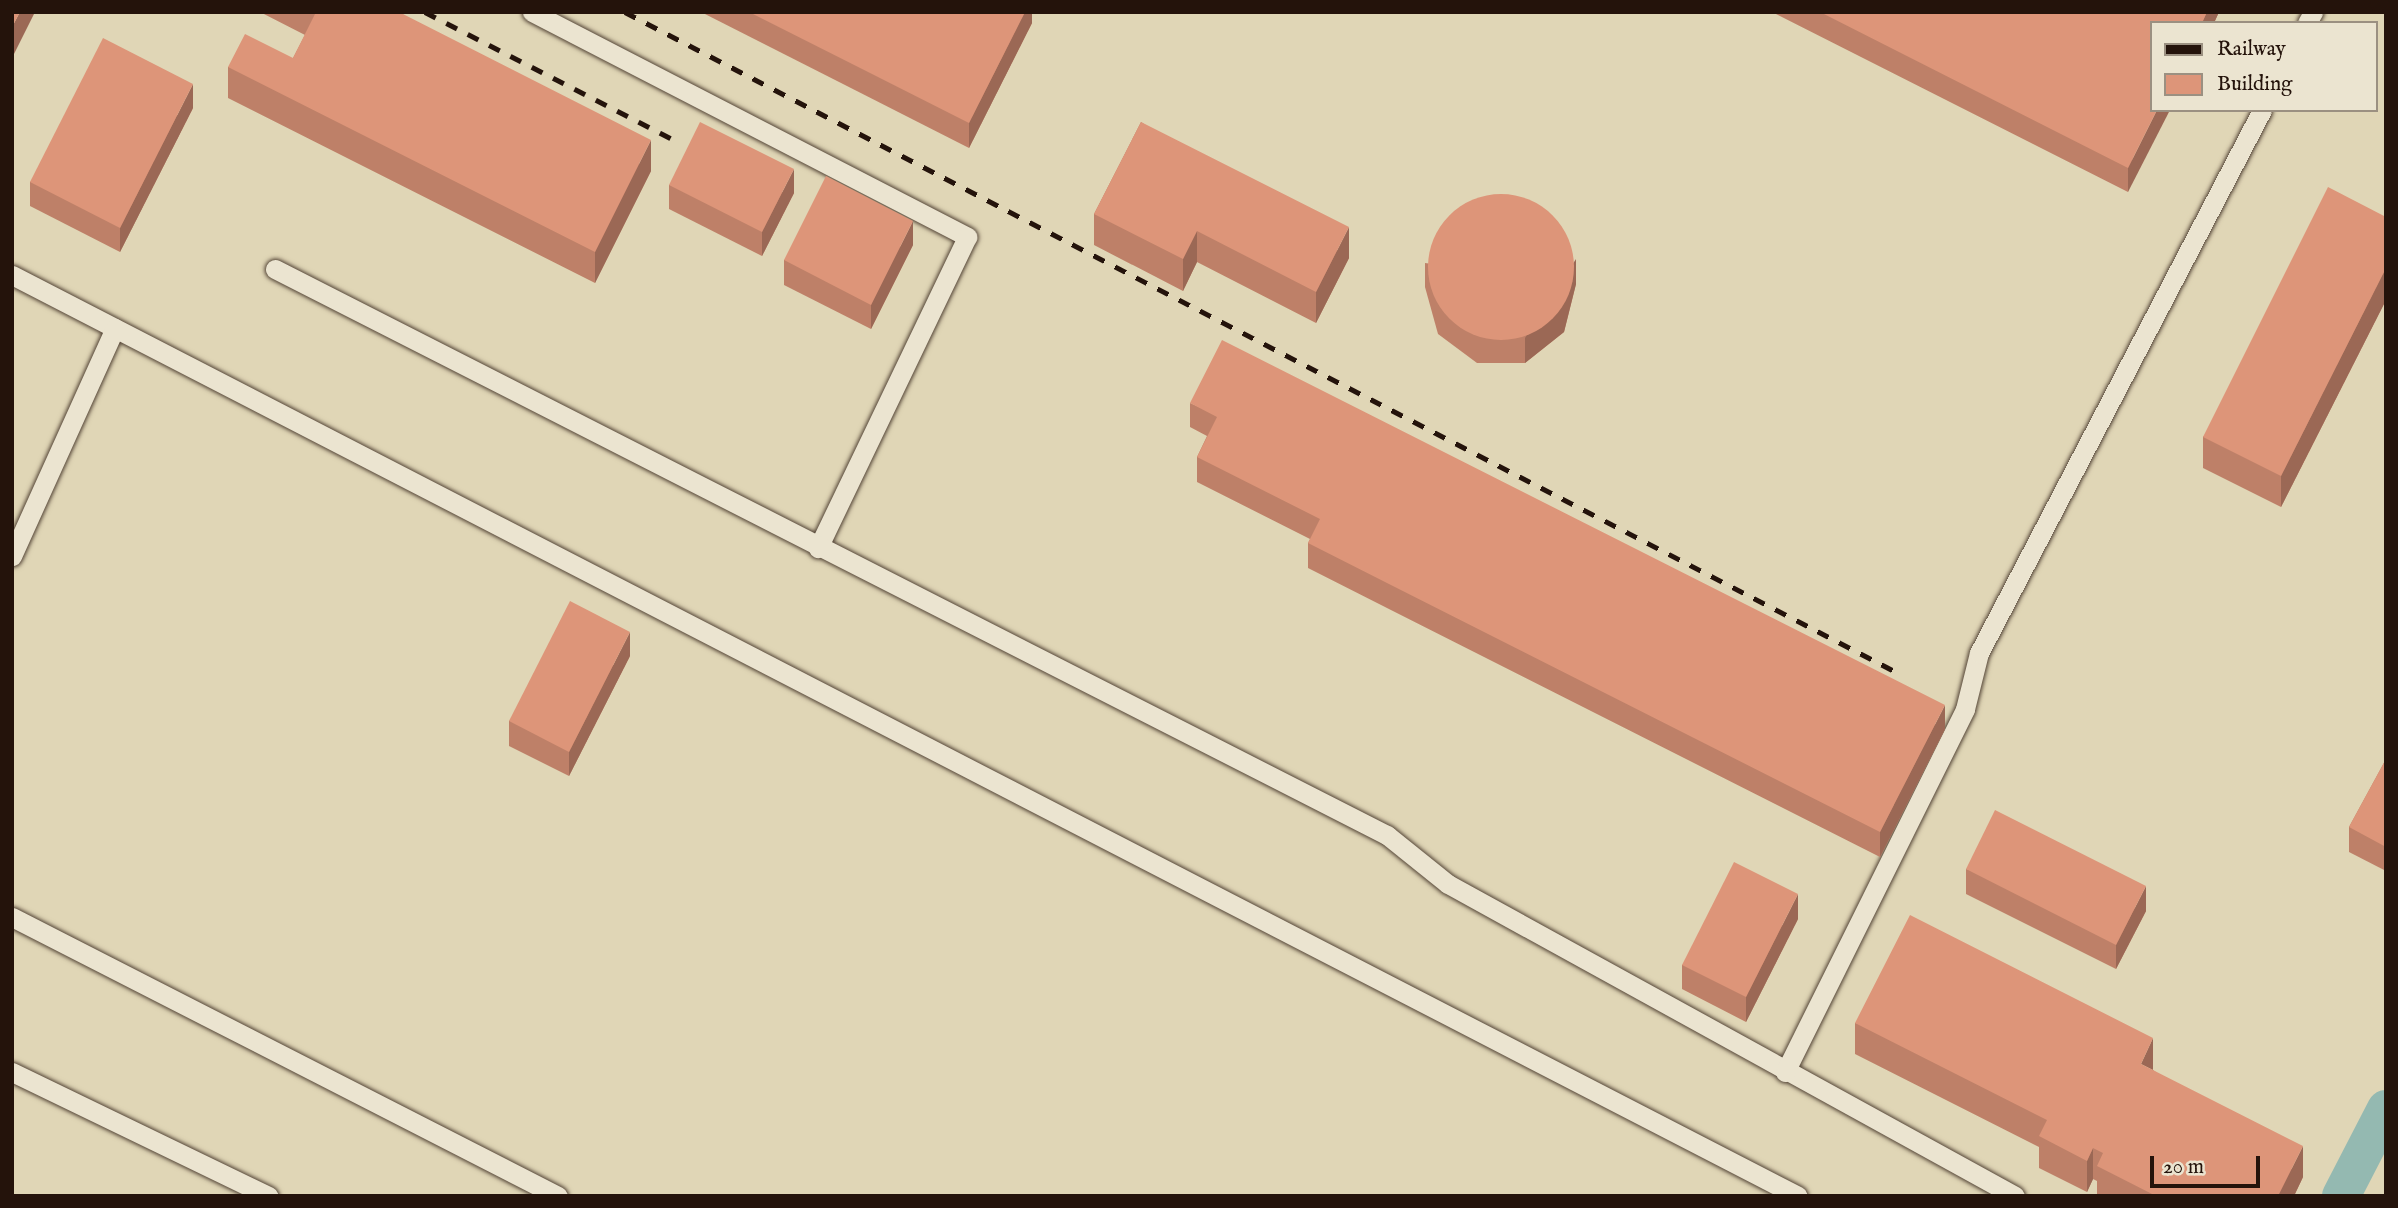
<!DOCTYPE html>
<style>
body{margin:0}
#map{position:relative;width:2398px;height:1208px;overflow:hidden;background:#e0d6b6;font-family:"IM FELL English",serif}
div>[style]{position:absolute}
[style*='--x']{left:calc(var(--x)*1px);top:calc(var(--y)*1px);width:calc(var(--w)*1px);rotate:calc(var(--a)*1deg)}
.canal>*{height:38px;margin:-19px;padding:0 19px;transform-origin:19px;border-radius:19px;background:#94b9b1}
.roads{filter:drop-shadow(0 0 2px #534436) drop-shadow(0 0 2px #534436)}
.service>*{height:19px;margin:-9.5px;padding:0 9.5px;transform-origin:9.5px;border-radius:9.5px;background:#ebe4d0}
.rail>*{height:5px;margin-top:-2.5px;transform-origin:0;background:repeating-linear-gradient(90deg,#24130b 0 12px,transparent 0 24px)}
.wall>*{inset:0;background:#be8068}
.shaded-wall>*{inset:0;background:#9b6855}
.building>*{inset:0;background:#dd9579}
.round{border-radius:50%}
span{translate:-50% -50%;white-space:nowrap;text-align:center;line-height:1.15;-webkit-text-stroke:6px #ebe4d0;paint-order:stroke}
.frame{position:absolute;inset:0;border:14px solid #24130b;pointer-events:none}
.legend{position:absolute;left:2150px;top:21px;width:228px;height:91px;box-sizing:border-box;background:#ebe4d0;border:2px solid #9b9081;margin:0;padding:9px 12px;list-style:none;font-size:21px;color:#24130b}
.legend li{display:flex;align-items:center;gap:14px;height:35px}
.legend b{width:35px;border:2px solid #9b9081}
.scale{position:absolute;left:2150px;top:1156px;width:110px;height:32px;box-sizing:border-box;border:4px solid #24130b;border-top:0;padding-left:9px;font-size:21px;line-height:24px;white-space:nowrap;color:#24130b;-webkit-text-stroke:5px #ebe4d0;paint-order:stroke}
</style>
<div id="map">
<div class="canal">
<div style="--x:2341;--y:1196;--w:98;--a:-62.7"></div>
</div>
<div class="roads">
<div class="service">
<div style="--x:532;--y:12;--w:490;--a:27.3"></div>
<div style="--x:967;--y:237;--w:345;--a:115.6"></div>
<div style="--x:2307;--y:23;--w:13;--a:-61"></div>
<div style="--x:275;--y:269;--w:1248;--a:26.98"></div>
<div style="--x:1387;--y:835;--w:78;--a:38.8"></div>
<div style="--x:1448;--y:884;--w:647;--a:28.82"></div>
<div style="--x:12;--y:275;--w:2009;--a:27.28"></div>
<div style="--x:12;--y:556;--w:250;--a:-65.7"></div>
<div style="--x:12;--y:917;--w:613;--a:27.07"></div>
<div style="--x:12;--y:1072;--w:285;--a:25.8"></div>
<div style="--x:1785;--y:1072;--w:405;--a:-63.6"></div>
<div style="--x:1965;--y:709;--w:58;--a:-76"></div>
<div style="--x:1979;--y:653;--w:612;--a:-62.47"></div>
</div>
</div>
<div class="rail">
<div style="--x:425;--y:12;--w:284;--a:27.2"></div>
<div style="--x:625;--y:12;--w:1439;--a:27.44"></div>
</div>
<div class="wall">
<div style="clip-path:polygon(260px 12px,399px 12px,651px 171px,595px 283px,228px 98px,228px 67px,293px 58px,305px 35px)"></div>
<div style="clip-path:polygon(701px 12px,1032px 12px,1032px 23px,969px 148px)"></div>
<div style="clip-path:polygon(1772px 12px,2219px 12px,2214px 23px,2151px 23px,2128px 192px)"></div>
<div style="clip-path:polygon(193px 108px,120px 252px,30px 206px,30px 182px)"></div>
<div style="clip-path:polygon(1141px 122px,1349px 258px,1316px 323px,1197px 262px,1183px 291px,1094px 245px,1094px 214px)"></div>
<div style="clip-path:polygon(669px 185px,794px 193px,762px 256px,669px 209px)"></div>
<div style="clip-path:polygon(2386px 217px,2386px 300px,2281px 507px,2203px 468px,2203px 437px)"></div>
<div style="clip-path:polygon(913px 245px,871px 329px,784px 285px,784px 260px)"></div>
<div style="clip-path:polygon(1425px 263px,1576px 284px,1564px 332px,1525px 363px,1477px 363px,1438px 334px,1425px 287px)"></div>
<div style="clip-path:polygon(1190px 403px,1945px 729px,1880px 857px,1308px 568px,1308px 543px,1310px 539px,1197px 482px,1197px 457px,1207px 436px,1190px 427px)"></div>
<div style="clip-path:polygon(630px 656px,569px 776px,509px 746px,509px 721px)"></div>
<div style="clip-path:polygon(2386px 759px,2386px 871px,2349px 852px,2349px 827px)"></div>
<div style="clip-path:polygon(1966px 869px,2146px 911px,2116px 969px,1966px 894px)"></div>
<div style="clip-path:polygon(1798px 919px,1746px 1022px,1682px 989px,1682px 965px)"></div>
<div style="clip-path:polygon(1855px 1023px,2153px 1070px,2303px 1177px,2294px 1196px,2097px 1196px,2097px 1181px,2093px 1179px,2087px 1192px,2039px 1168px,2039px 1147px,1855px 1054px)"></div>
</div>
<div class="shaded-wall">
<div style="clip-path:polygon(20px 12px,35px 12px,12px 58px,12px 27px)"></div>
<div style="clip-path:polygon(1025px 12px,1032px 12px,1032px 23px,969px 148px,969px 123px)"></div>
<div style="clip-path:polygon(2207px 12px,2219px 12px,2214px 23px,2202px 23px)"></div>
<div style="clip-path:polygon(193px 84px,193px 108px,120px 252px,120px 228px)"></div>
<div style="clip-path:polygon(2157px 110px,2170px 110px,2128px 192px,2128px 168px)"></div>
<div style="clip-path:polygon(651px 140px,651px 171px,595px 283px,595px 252px)"></div>
<div style="clip-path:polygon(794px 169px,794px 193px,762px 256px,762px 232px)"></div>
<div style="clip-path:polygon(913px 221px,913px 245px,871px 329px,871px 305px)"></div>
<div style="clip-path:polygon(1349px 227px,1349px 258px,1316px 323px,1316px 292px)"></div>
<div style="clip-path:polygon(1197px 231px,1197px 262px,1183px 291px,1183px 259px)"></div>
<div style="clip-path:polygon(1576px 259px,1576px 284px,1564px 332px,1525px 363px,1525px 338px)"></div>
<div style="clip-path:polygon(2386px 268px,2386px 300px,2281px 507px,2281px 476px)"></div>
<div style="clip-path:polygon(630px 632px,630px 656px,569px 776px,569px 752px)"></div>
<div style="clip-path:polygon(1945px 705px,1945px 729px,1880px 857px,1880px 832px)"></div>
<div style="clip-path:polygon(2146px 886px,2146px 911px,2116px 969px,2116px 945px)"></div>
<div style="clip-path:polygon(1798px 894px,1798px 919px,1746px 1022px,1746px 997px)"></div>
<div style="clip-path:polygon(2153px 1038px,2153px 1070px,2141px 1064px)"></div>
<div style="clip-path:polygon(2303px 1146px,2303px 1177px,2294px 1196px,2278px 1196px)"></div>
<div style="clip-path:polygon(2093px 1148px,2093px 1179px,2087px 1192px,2087px 1161px)"></div>
</div>
<div class="building">
<div style="clip-path:polygon(12px 12px,20px 12px,12px 27px)"></div>
<div style="clip-path:polygon(316px 12px,399px 12px,651px 140px,595px 252px,228px 67px,245px 34px,293px 58px)"></div>
<div style="clip-path:polygon(749px 12px,1025px 12px,969px 123px)"></div>
<div style="clip-path:polygon(1820px 12px,2207px 12px,2202px 23px,2151px 23px,2151px 110px,2157px 110px,2128px 168px)"></div>
<div style="clip-path:polygon(103px 38px,193px 84px,120px 228px,30px 182px)"></div>
<div style="clip-path:polygon(700px 122px,794px 169px,762px 232px,669px 185px)"></div>
<div style="clip-path:polygon(1141px 122px,1349px 227px,1316px 292px,1197px 231px,1183px 259px,1094px 214px)"></div>
<div style="clip-path:polygon(826px 176px,913px 221px,871px 305px,784px 260px)"></div>
<div style="clip-path:polygon(2328px 187px,2386px 217px,2386px 268px,2281px 476px,2203px 437px)"></div>
<div class="round" style="left:1428px;top:194px;width:146px;height:146px"></div>
<div style="clip-path:polygon(1222px 340px,1945px 705px,1880px 832px,1308px 543px,1320px 519px,1197px 457px,1217px 417px,1190px 403px)"></div>
<div style="clip-path:polygon(570px 601px,630px 632px,569px 752px,509px 721px)"></div>
<div style="clip-path:polygon(2386px 759px,2386px 847px,2349px 827px)"></div>
<div style="clip-path:polygon(1995px 810px,2146px 886px,2116px 945px,1966px 869px)"></div>
<div style="clip-path:polygon(1734px 862px,1798px 894px,1746px 997px,1682px 965px)"></div>
<div style="clip-path:polygon(1910px 915px,2153px 1038px,2141px 1064px,2303px 1146px,2278px 1196px,2156px 1196px,2097px 1166px,2103px 1153px,2093px 1148px,2087px 1161px,2039px 1136px,2047px 1120px,1855px 1023px)"></div>
</div>
<div class="frame"></div>
<ul class="legend">
<li><b style="height:9px;background:#24130b"></b>Railway</li>
<li><b style="height:19px;background:#dd9579"></b>Building</li>
</ul>
<div class="scale">20 m</div>
</div>
